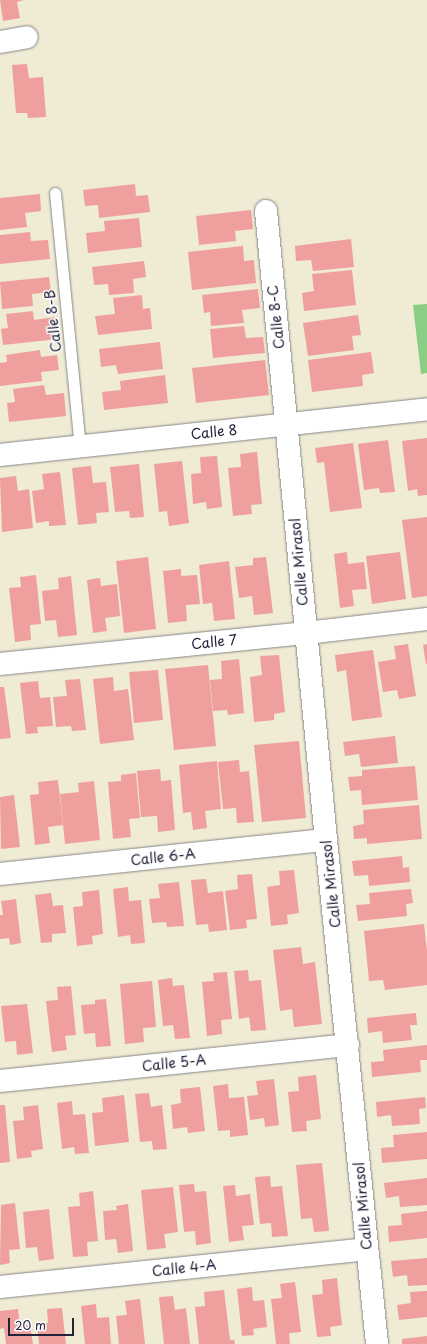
<!DOCTYPE html>
<style>
body{margin:0}
#map{position:relative;width:427px;height:1344px;overflow:hidden;background:#efebd4;font-family:"Playpen Sans",sans-serif}
div>[style]{position:absolute}
[style*='--x']{left:calc(var(--x)*1px);top:calc(var(--y)*1px);width:calc(var(--w)*1px);rotate:calc(var(--a)*1deg)}
.green>*{inset:0;background:#8bcd85}
.building>*{inset:0;background:#efa09e}
.roads{filter:drop-shadow(0 0 1px #888688) drop-shadow(0 0 1px #888688)}
.service>*{height:11px;margin:-5.5px;padding:0 5.5px;transform-origin:5.5px;border-radius:5.5px;background:#fff}
.minor>*{height:22px;margin:-11px;padding:0 11px;transform-origin:11px;border-radius:11px;background:#fff}
span{translate:-50% -50%;white-space:nowrap;text-align:center;line-height:1.15;-webkit-text-stroke:3px #fff;paint-order:stroke}
.street-label{font-size:14px;color:#22223b}
.scale{position:absolute;left:8px;top:1318px;width:66px;height:18px;box-sizing:border-box;border:2px solid #22223b;border-top:0;padding-left:5px;font-size:12px;line-height:14px;white-space:nowrap;color:#22223b;-webkit-text-stroke:3px #fff;paint-order:stroke}
</style>
<div id="map">
<div class="green">
<div style="clip-path:polygon(427px 304px,427px 373px,421px 374px,413px 305px)"></div>
</div>
<div class="building">
<div style="clip-path:polygon(0 0,24px 0,17px 2px,20px 18px,3px 21px)"></div>
<div style="clip-path:polygon(27px 64px,29px 78px,43px 77px,46px 117px,28px 118px,27px 113px,16px 113px,12px 65px)"></div>
<div style="clip-path:polygon(135px 184px,136px 196px,148px 195px,150px 212px,99px 218px,98px 205px,85px 206px,83px 190px)"></div>
<div style="clip-path:polygon(40px 194px,41px 211px,25px 213px,27px 227px,0 230px,0 198px)"></div>
<div style="clip-path:polygon(251px 210px,253px 229px,235px 231px,236px 241px,199px 245px,196px 216px)"></div>
<div style="clip-path:polygon(139px 218px,142px 247px,88px 253px,86px 233px,105px 231px,104px 221px)"></div>
<div style="clip-path:polygon(30px 232px,31px 241px,48px 240px,50px 259px,0 264px,0 235px)"></div>
<div style="clip-path:polygon(351px 239px,354px 267px,313px 271px,311px 260px,296px 261px,295px 246px)"></div>
<div style="clip-path:polygon(243px 246px,244px 261px,254px 260px,256px 283px,192px 290px,188px 252px)"></div>
<div style="clip-path:polygon(144px 261px,146px 277px,133px 279px,134px 293px,109px 295px,108px 284px,94px 285px,92px 267px)"></div>
<div style="clip-path:polygon(352px 270px,356px 305px,304px 311px,302px 293px,314px 291px,312px 274px)"></div>
<div style="clip-path:polygon(49px 277px,51px 292px,32px 294px,33px 306px,2px 309px,0 282px)"></div>
<div style="clip-path:polygon(258px 289px,260px 308px,242px 310px,244px 323px,211px 326px,210px 312px,204px 313px,202px 295px)"></div>
<div style="clip-path:polygon(142px 295px,143px 309px,150px 308px,152px 329px,98px 335px,95px 316px,115px 314px,113px 298px)"></div>
<div style="clip-path:polygon(33px 311px,34px 320px,55px 317px,58px 339px,3px 345px,1px 329px,8px 328px,6px 314px)"></div>
<div style="clip-path:polygon(358px 315px,361px 335px,352px 336px,354px 350px,308px 356px,303px 323px)"></div>
<div style="clip-path:polygon(244px 326px,246px 338px,263px 337px,265px 353px,213px 358px,210px 329px)"></div>
<div style="clip-path:polygon(160px 342px,163px 369px,118px 374px,116px 365px,101px 367px,99px 349px)"></div>
<div style="clip-path:polygon(40px 350px,41px 357px,57px 355px,59px 370px,41px 372px,42px 381px,0 386px,0 363px,7px 362px,6px 355px)"></div>
<div style="clip-path:polygon(371px 352px,374px 373px,362px 375px,363px 386px,312px 392px,308px 360px)"></div>
<div style="clip-path:polygon(265px 360px,269px 395px,196px 403px,192px 368px)"></div>
<div style="clip-path:polygon(165px 375px,168px 403px,104px 410px,102px 392px,121px 390px,120px 381px)"></div>
<div style="clip-path:polygon(44px 385px,46px 395px,64px 393px,66px 416px,9px 422px,7px 403px,15px 402px,13px 389px)"></div>
<div style="clip-path:polygon(427px 438px,427px 495px,418px 496px,417px 489px,408px 491px,402px 441px)"></div>
<div style="clip-path:polygon(388px 440px,395px 492px,380px 493px,379px 488px,364px 490px,358px 444px)"></div>
<div style="clip-path:polygon(353px 443px,362px 508px,330px 512px,324px 462px,317px 463px,315px 448px)"></div>
<div style="clip-path:polygon(257px 452px,262px 504px,251px 505px,252px 514px,233px 516px,228px 468px,241px 467px,240px 454px)"></div>
<div style="clip-path:polygon(217px 456px,222px 507px,207px 509px,206px 502px,193px 504px,191px 474px,201px 473px,200px 457px)"></div>
<div style="clip-path:polygon(182px 461px,189px 523px,169px 526px,167px 511px,159px 512px,154px 464px)"></div>
<div style="clip-path:polygon(139px 464px,144px 517px,130px 518px,129px 511px,115px 512px,110px 467px)"></div>
<div style="clip-path:polygon(91px 466px,93px 483px,106px 482px,109px 512px,96px 513px,97px 523px,78px 525px,72px 468px)"></div>
<div style="clip-path:polygon(60px 472px,66px 525px,49px 526px,49px 521px,36px 523px,32px 491px,44px 489px,42px 474px)"></div>
<div style="clip-path:polygon(16px 476px,18px 491px,29px 489px,33px 528px,2px 532px,0 478px)"></div>
<div style="clip-path:polygon(427px 517px,427px 596px,412px 598px,402px 520px)"></div>
<div style="clip-path:polygon(347px 552px,348px 564px,364px 562px,367px 589px,352px 590px,354px 606px,340px 608px,334px 554px)"></div>
<div style="clip-path:polygon(400px 552px,406px 599px,372px 604px,366px 556px)"></div>
<div style="clip-path:polygon(148px 557px,156px 629px,124px 633px,116px 561px)"></div>
<div style="clip-path:polygon(266px 557px,273px 613px,254px 615px,252px 596px,239px 598px,235px 567px,253px 565px,253px 558px)"></div>
<div style="clip-path:polygon(229px 561px,235px 619px,214px 621px,212px 603px,203px 604px,199px 565px)"></div>
<div style="clip-path:polygon(181px 569px,181px 576px,197px 575px,200px 604px,186px 605px,187px 621px,168px 623px,163px 571px)"></div>
<div style="clip-path:polygon(36px 575px,41px 624px,30px 625px,31px 640px,15px 642px,9px 588px,21px 587px,20px 577px)"></div>
<div style="clip-path:polygon(71px 576px,77px 635px,58px 637px,56px 620px,45px 621px,42px 591px,59px 589px,58px 578px)"></div>
<div style="clip-path:polygon(100px 578px,101px 586px,117px 584px,120px 616px,105px 618px,107px 631px,93px 633px,87px 580px)"></div>
<div style="clip-path:polygon(408px 644px,416px 696px,399px 699px,397px 690px,383px 692px,378px 662px,396px 659px,394px 646px)"></div>
<div style="clip-path:polygon(427px 644px,427px 664px,426px 664px,423px 645px)"></div>
<div style="clip-path:polygon(373px 650px,382px 717px,352px 721px,346px 670px,337px 672px,335px 655px)"></div>
<div style="clip-path:polygon(279px 655px,285px 712px,274px 714px,274px 720px,254px 722px,250px 677px,262px 675px,260px 656px)"></div>
<div style="clip-path:polygon(239px 659px,244px 713px,228px 715px,227px 710px,213px 711px,210px 680px,222px 679px,221px 661px)"></div>
<div style="clip-path:polygon(208px 665px,216px 746px,174px 750px,165px 669px)"></div>
<div style="clip-path:polygon(158px 670px,163px 720px,134px 723px,129px 672px)"></div>
<div style="clip-path:polygon(113px 677px,114px 691px,128px 689px,134px 740px,100px 744px,93px 679px)"></div>
<div style="clip-path:polygon(80px 679px,86px 730px,72px 731px,71px 726px,56px 727px,53px 697px,67px 696px,65px 680px)"></div>
<div style="clip-path:polygon(38px 681px,40px 698px,50px 697px,53px 726px,37px 727px,38px 733px,26px 734px,20px 683px)"></div>
<div style="clip-path:polygon(0 687px,4px 687px,11px 738px,0 739px)"></div>
<div style="clip-path:polygon(395px 736px,398px 763px,361px 767px,359px 754px,345px 756px,343px 742px)"></div>
<div style="clip-path:polygon(299px 741px,306px 818px,262px 822px,254px 745px)"></div>
<div style="clip-path:polygon(239px 760px,240px 772px,249px 771px,254px 822px,237px 823px,236px 808px,223px 809px,218px 762px)"></div>
<div style="clip-path:polygon(217px 761px,221px 809px,205px 811px,207px 828px,193px 830px,191px 812px,183px 813px,179px 765px)"></div>
<div style="clip-path:polygon(415px 766px,418px 800px,362px 805px,361px 790px,350px 791px,348px 777px,362px 776px,362px 770px)"></div>
<div style="clip-path:polygon(160px 769px,161px 781px,171px 780px,175px 830px,158px 832px,157px 816px,141px 817px,137px 771px)"></div>
<div style="clip-path:polygon(136px 773px,140px 818px,129px 819px,131px 837px,113px 839px,108px 782px,121px 781px,121px 775px)"></div>
<div style="clip-path:polygon(58px 780px,63px 825px,48px 827px,50px 843px,35px 845px,30px 795px,39px 794px,38px 782px)"></div>
<div style="clip-path:polygon(94px 781px,100px 840px,65px 844px,60px 794px,79px 792px,78px 783px)"></div>
<div style="clip-path:polygon(14px 795px,20px 847px,1px 849px,0 797px)"></div>
<div style="clip-path:polygon(419px 805px,422px 839px,367px 844px,367px 838px,354px 839px,353px 826px,364px 824px,363px 810px)"></div>
<div style="clip-path:polygon(402px 856px,403px 868px,409px 867px,410px 882px,369px 886px,368px 875px,354px 876px,352px 861px)"></div>
<div style="clip-path:polygon(294px 870px,299px 913px,287px 915px,288px 924px,271px 926px,267px 887px,280px 885px,279px 871px)"></div>
<div style="clip-path:polygon(252px 874px,257px 919px,246px 920px,247px 928px,230px 930px,225px 891px,238px 889px,237px 875px)"></div>
<div style="clip-path:polygon(206px 879px,208px 893px,223px 891px,227px 930px,209px 932px,208px 924px,196px 925px,191px 880px)"></div>
<div style="clip-path:polygon(179px 882px,184px 926px,167px 927px,166px 922px,152px 923px,149px 899px,160px 898px,158px 884px)"></div>
<div style="clip-path:polygon(128px 887px,129px 901px,141px 900px,145px 943px,131px 944px,130px 935px,118px 937px,113px 889px)"></div>
<div style="clip-path:polygon(411px 889px,413px 903px,406px 904px,407px 916px,358px 921px,356px 905px,370px 904px,369px 893px)"></div>
<div style="clip-path:polygon(99px 890px,103px 934px,92px 936px,93px 944px,77px 946px,73px 907px,83px 906px,82px 892px)"></div>
<div style="clip-path:polygon(51px 893px,53px 906px,63px 905px,66px 933px,52px 934px,52px 942px,41px 943px,35px 895px)"></div>
<div style="clip-path:polygon(16px 899px,21px 943px,10px 945px,9px 938px,0 939px,0 915px,3px 915px,1px 901px)"></div>
<div style="clip-path:polygon(424px 924px,427px 951px,427px 985px,385px 990px,383px 980px,369px 981px,364px 931px)"></div>
<div style="clip-path:polygon(301px 947px,303px 964px,315px 962px,322px 1024px,294px 1027px,292px 1009px,280px 1011px,273px 950px)"></div>
<div style="clip-path:polygon(248px 970px,249px 981px,261px 980px,266px 1030px,251px 1031px,249px 1017px,239px 1019px,234px 971px)"></div>
<div style="clip-path:polygon(227px 972px,232px 1019px,221px 1020px,222px 1034px,207px 1036px,202px 982px,214px 981px,213px 973px)"></div>
<div style="clip-path:polygon(172px 978px,173px 986px,184px 985px,190px 1038px,175px 1039px,173px 1025px,163px 1026px,158px 980px)"></div>
<div style="clip-path:polygon(152px 981px,156px 1027px,143px 1028px,144px 1042px,125px 1044px,120px 984px)"></div>
<div style="clip-path:polygon(71px 986px,76px 1035px,65px 1036px,67px 1050px,52px 1052px,46px 1001px,58px 1000px,57px 987px)"></div>
<div style="clip-path:polygon(106px 999px,111px 1046px,96px 1047px,95px 1033px,84px 1034px,81px 1005px,95px 1004px,95px 1000px)"></div>
<div style="clip-path:polygon(27px 1004px,33px 1053px,17px 1055px,16px 1041px,5px 1042px,1px 1006px)"></div>
<div style="clip-path:polygon(416px 1013px,417px 1025px,410px 1025px,412px 1040px,383px 1043px,382px 1031px,368px 1033px,367px 1018px)"></div>
<div style="clip-path:polygon(427px 1045px,427px 1060px,420px 1060px,421px 1072px,372px 1077px,371px 1062px,384px 1061px,383px 1050px)"></div>
<div style="clip-path:polygon(316px 1075px,321px 1119px,306px 1121px,307px 1131px,292px 1132px,288px 1092px,299px 1091px,298px 1077px)"></div>
<div style="clip-path:polygon(274px 1079px,279px 1125px,265px 1127px,264px 1118px,250px 1120px,247px 1096px,258px 1095px,256px 1081px)"></div>
<div style="clip-path:polygon(228px 1084px,229px 1098px,244px 1097px,248px 1135px,230px 1137px,230px 1130px,218px 1131px,213px 1086px)"></div>
<div style="clip-path:polygon(200px 1087px,205px 1131px,188px 1133px,187px 1127px,173px 1129px,171px 1105px,181px 1103px,180px 1089px)"></div>
<div style="clip-path:polygon(149px 1093px,151px 1107px,162px 1105px,167px 1149px,153px 1150px,152px 1141px,140px 1142px,135px 1094px)"></div>
<div style="clip-path:polygon(124px 1095px,129px 1142px,95px 1146px,92px 1113px,103px 1112px,102px 1098px)"></div>
<div style="clip-path:polygon(425px 1097px,426px 1108px,419px 1109px,420px 1124px,392px 1126px,391px 1115px,377px 1117px,376px 1102px)"></div>
<div style="clip-path:polygon(72px 1101px,73px 1115px,85px 1114px,89px 1153px,75px 1154px,74px 1147px,62px 1149px,57px 1103px)"></div>
<div style="clip-path:polygon(0 1105px,5px 1105px,10px 1162px,0 1163px)"></div>
<div style="clip-path:polygon(38px 1105px,43px 1149px,31px 1151px,32px 1157px,17px 1159px,13px 1121px,24px 1120px,23px 1107px)"></div>
<div style="clip-path:polygon(427px 1132px,427px 1159px,382px 1163px,381px 1148px,394px 1147px,393px 1135px)"></div>
<div style="clip-path:polygon(322px 1163px,329px 1231px,314px 1232px,312px 1218px,301px 1219px,296px 1165px)"></div>
<div style="clip-path:polygon(270px 1176px,271px 1187px,282px 1186px,288px 1236px,272px 1237px,271px 1223px,260px 1224px,255px 1177px)"></div>
<div style="clip-path:polygon(427px 1178px,427px 1205px,400px 1207px,399px 1196px,386px 1198px,384px 1183px)"></div>
<div style="clip-path:polygon(194px 1184px,195px 1192px,206px 1191px,211px 1243px,196px 1245px,195px 1231px,184px 1232px,179px 1185px)"></div>
<div style="clip-path:polygon(235px 1185px,236px 1196px,250px 1194px,254px 1225px,242px 1226px,244px 1240px,229px 1242px,223px 1186px)"></div>
<div style="clip-path:polygon(173px 1187px,178px 1232px,164px 1234px,166px 1248px,147px 1250px,141px 1190px)"></div>
<div style="clip-path:polygon(93px 1191px,98px 1241px,87px 1242px,88px 1256px,73px 1257px,68px 1207px,80px 1206px,79px 1193px)"></div>
<div style="clip-path:polygon(15px 1203px,20px 1249px,9px 1250px,10px 1263px,0 1265px,1px 1205px)"></div>
<div style="clip-path:polygon(128px 1204px,133px 1251px,118px 1253px,116px 1239px,105px 1240px,103px 1211px,117px 1210px,116px 1206px)"></div>
<div style="clip-path:polygon(49px 1209px,54px 1259px,39px 1261px,37px 1247px,26px 1248px,23px 1212px)"></div>
<div style="clip-path:polygon(427px 1211px,427px 1238px,389px 1242px,388px 1226px,402px 1225px,401px 1214px)"></div>
<div style="clip-path:polygon(427px 1258px,427px 1285px,408px 1286px,407px 1275px,393px 1277px,391px 1261px)"></div>
<div style="clip-path:polygon(337px 1278px,342px 1325px,330px 1327px,331px 1336px,317px 1337px,312px 1295px,323px 1294px,322px 1280px)"></div>
<div style="clip-path:polygon(295px 1282px,301px 1332px,289px 1333px,290px 1344px,276px 1344px,271px 1299px,282px 1298px,280px 1284px)"></div>
<div style="clip-path:polygon(252px 1287px,253px 1301px,264px 1300px,267px 1327px,253px 1329px,254px 1335px,242px 1336px,237px 1289px)"></div>
<div style="clip-path:polygon(224px 1290px,230px 1340px,234px 1340px,235px 1344px,199px 1344px,195px 1307px,205px 1306px,204px 1292px)"></div>
<div style="clip-path:polygon(427px 1291px,427px 1317px,399px 1320px,397px 1305px,411px 1303px,410px 1292px)"></div>
<div style="clip-path:polygon(173px 1296px,175px 1310px,186px 1308px,190px 1344px,164px 1344px,159px 1297px)"></div>
<div style="clip-path:polygon(140px 1299px,145px 1344px,119px 1344px,116px 1316px,127px 1315px,125px 1301px)"></div>
<div style="clip-path:polygon(96px 1304px,97px 1318px,109px 1317px,111px 1344px,85px 1344px,81px 1306px)"></div>
<div style="clip-path:polygon(62px 1308px,66px 1344px,39px 1344px,37px 1324px,48px 1323px,47px 1309px)"></div>
<div style="clip-path:polygon(18px 1309px,20px 1326px,30px 1325px,33px 1344px,6px 1344px,4px 1328px,0 1329px,0 1311px)"></div>
<div style="clip-path:polygon(427px 1336px,427px 1344px,402px 1344px,402px 1339px)"></div>
</div>
<div class="roads">
<div class="service">
<div style="--x:55;--y:193;--w:254;--a:84.4"></div>
</div>
<div class="minor">
<div style="--x:0;--y:42;--w:27;--a:-10"></div>
<div style="--x:266;--y:211;--w:632;--a:84.55"></div>
<div style="--x:326;--y:840;--w:507;--a:84.22"></div>
<div style="--x:0;--y:455;--w:429;--a:-6.1"></div>
<div style="--x:0;--y:664;--w:308;--a:-5.8"></div>
<div style="--x:306;--y:633;--w:122;--a:-6.6"></div>
<div style="--x:0;--y:874;--w:328;--a:-6"></div>
<div style="--x:0;--y:1081;--w:350;--a:-5.9"></div>
<div style="--x:0;--y:1287;--w:369;--a:-5.9"></div>
</div>
</div>
<div class="street-label">
<span style="left:276px;top:317px;rotate:-96deg">Calle 8-C</span>
<span style="left:53px;top:321px;rotate:-96deg">Calle 8-B</span>
<span style="left:214px;top:432px;rotate:-6deg">Calle 8</span>
<span style="left:299px;top:562px;rotate:-95deg">Calle Mirasol</span>
<span style="left:214px;top:642px;rotate:-6deg">Calle 7</span>
<span style="left:163px;top:857px;rotate:-6deg">Calle 6-A</span>
<span style="left:331px;top:884px;rotate:-96deg">Calle Mirasol</span>
<span style="left:174px;top:1063px;rotate:-6deg">Calle 5-A</span>
<span style="left:363px;top:1206px;rotate:-95deg">Calle Mirasol</span>
<span style="left:184px;top:1268px;rotate:-6deg">Calle 4-A</span>
</div>
<div class="scale">20 m</div>
</div>
